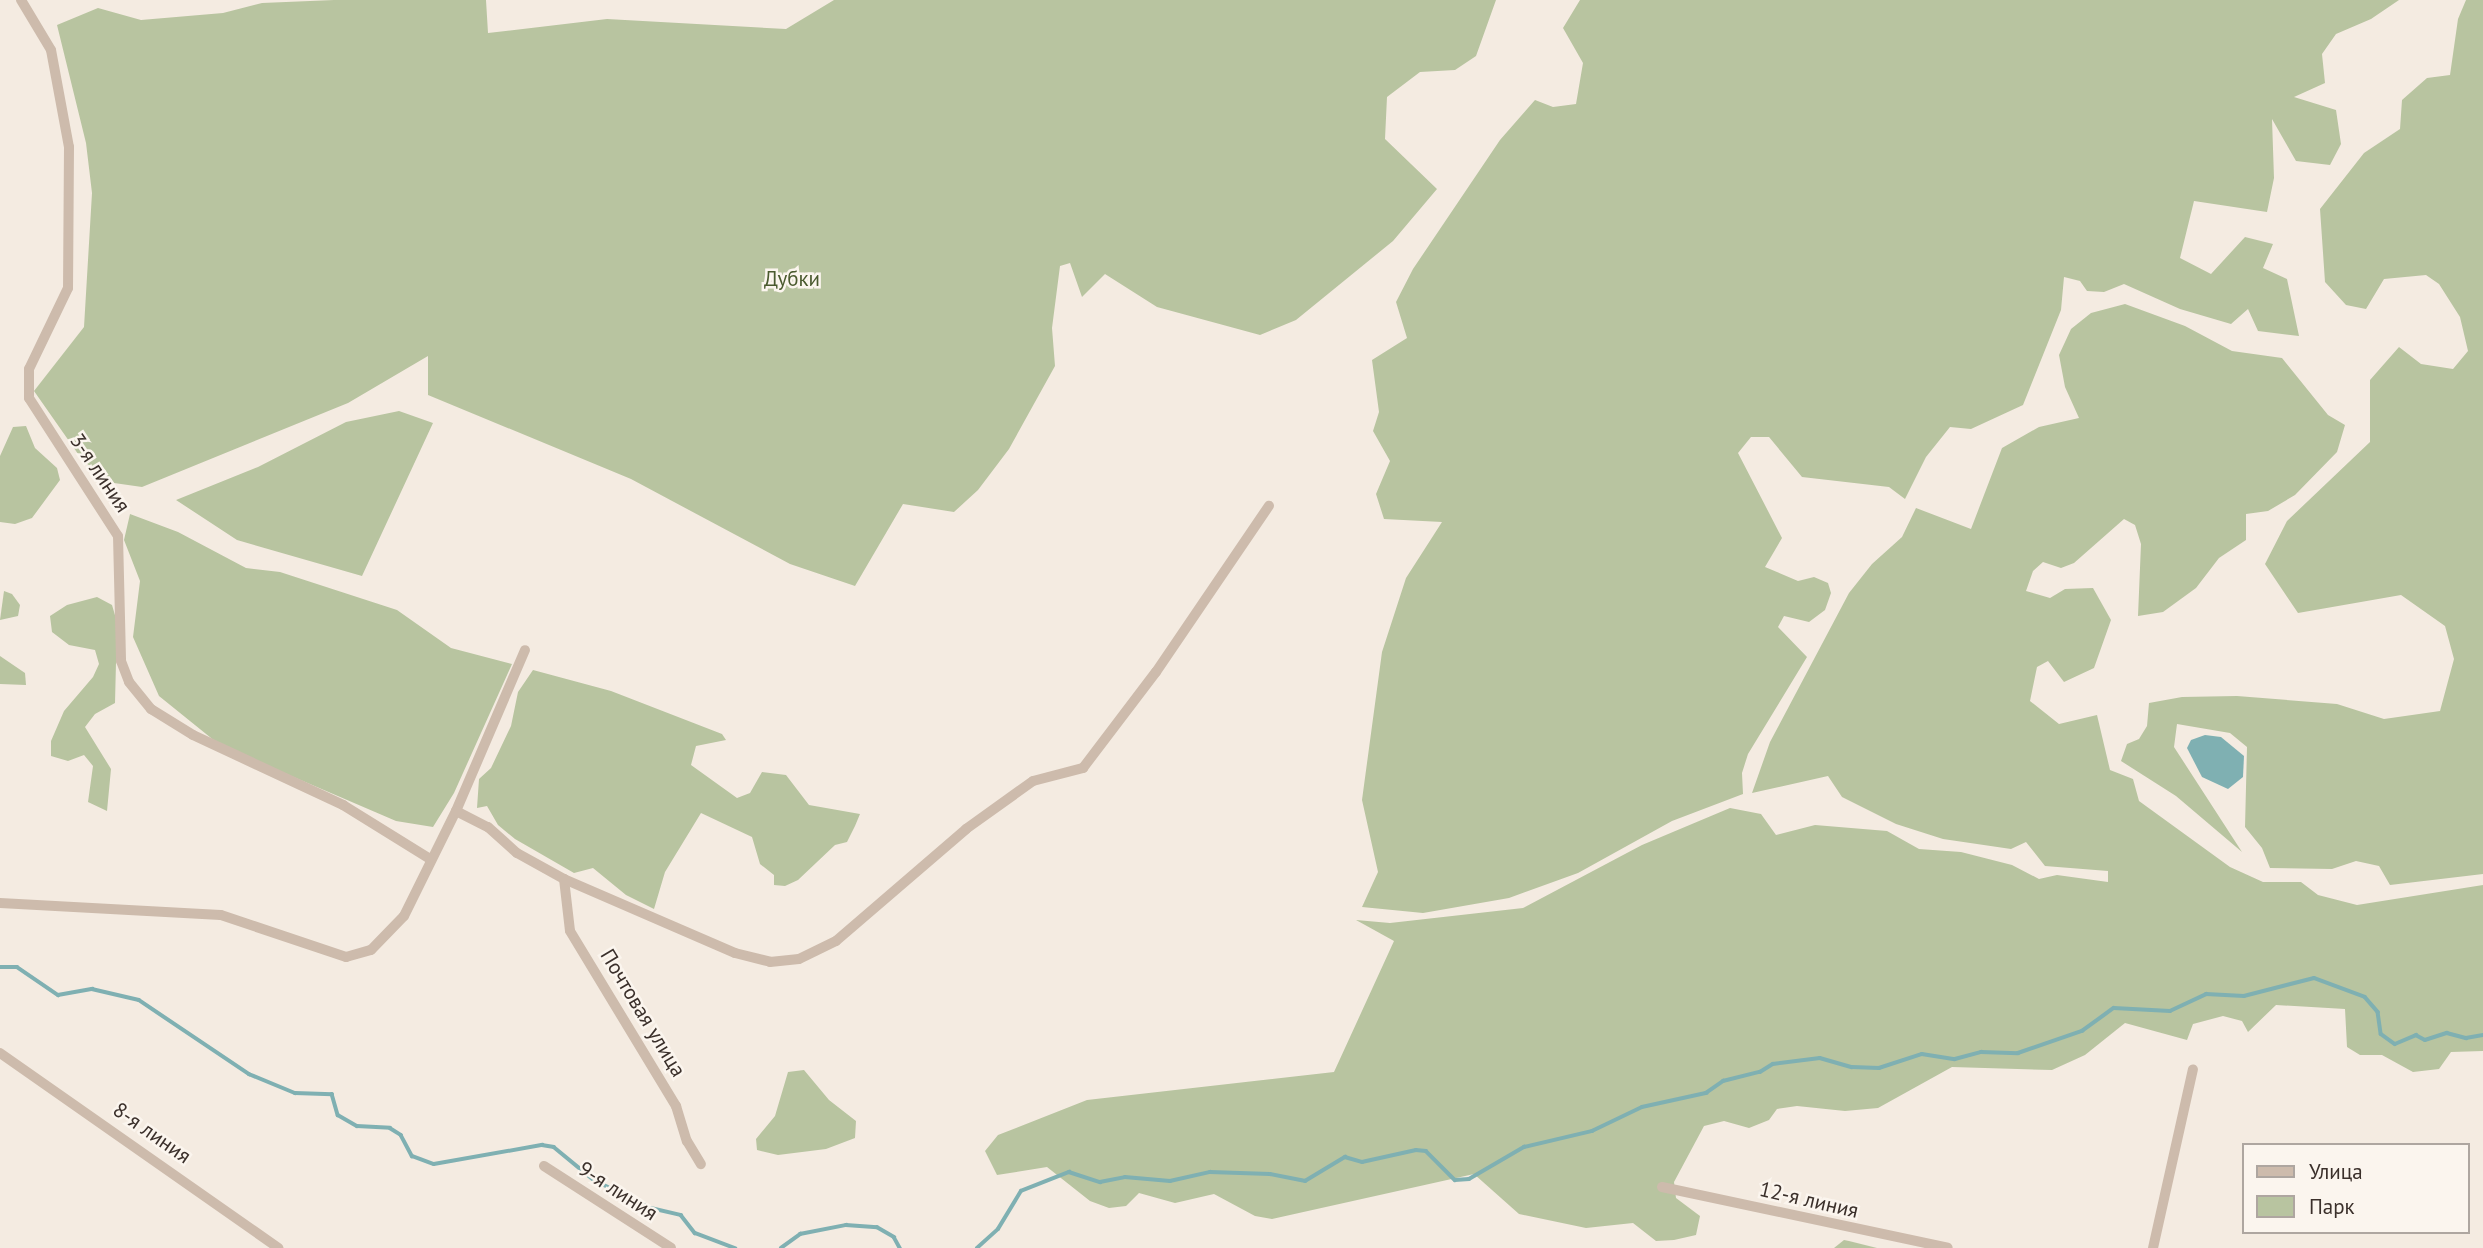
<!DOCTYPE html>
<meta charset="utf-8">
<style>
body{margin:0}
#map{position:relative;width:2483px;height:1248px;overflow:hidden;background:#f4ebe1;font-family:"PT Sans",sans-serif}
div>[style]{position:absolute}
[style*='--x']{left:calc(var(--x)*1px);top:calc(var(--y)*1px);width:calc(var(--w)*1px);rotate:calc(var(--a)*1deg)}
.green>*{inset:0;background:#b8c4a0}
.water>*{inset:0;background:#7fb0b2}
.stream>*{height:3.5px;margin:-1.75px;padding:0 1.75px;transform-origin:1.75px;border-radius:1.75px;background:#7fb0b2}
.minor>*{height:10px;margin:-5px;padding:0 5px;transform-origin:5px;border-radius:5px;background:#cdbbac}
span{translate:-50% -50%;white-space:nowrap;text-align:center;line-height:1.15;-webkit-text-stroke:5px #fbf5ee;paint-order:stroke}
.park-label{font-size:21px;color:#4a5a2e}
.street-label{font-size:21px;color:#3b302b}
.legend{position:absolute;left:2242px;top:1143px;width:228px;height:91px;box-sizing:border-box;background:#fbf5ee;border:2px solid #aea6a0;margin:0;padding:9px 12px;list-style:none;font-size:21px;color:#3b302b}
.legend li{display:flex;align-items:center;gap:14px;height:35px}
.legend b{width:35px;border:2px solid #aea6a0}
</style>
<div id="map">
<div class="green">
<div style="clip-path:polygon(334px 0,486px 0,488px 33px,607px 19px,786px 29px,834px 0,1496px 0,1476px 56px,1455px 70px,1420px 72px,1387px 97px,1385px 139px,1437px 189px,1393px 241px,1296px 320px,1260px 335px,1157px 307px,1105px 274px,1082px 297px,1070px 263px,1060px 266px,1052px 328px,1055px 366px,1009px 449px,978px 490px,954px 512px,903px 504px,855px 586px,790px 564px,631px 479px,428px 395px,428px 356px,348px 403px,142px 487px,114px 483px,83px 461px,34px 391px,84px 327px,92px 193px,86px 143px,57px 25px,98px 8px,141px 20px,223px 13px,262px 3px)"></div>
<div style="clip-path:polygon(1580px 0,2399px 0,2371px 19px,2336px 34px,2322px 54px,2325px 83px,2294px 97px,2336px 110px,2341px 144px,2330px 165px,2296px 161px,2272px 119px,2274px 178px,2267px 212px,2194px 201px,2180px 258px,2211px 274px,2245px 237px,2273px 244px,2263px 268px,2287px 279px,2299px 336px,2258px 331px,2248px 309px,2231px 324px,2180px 309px,2124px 284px,2104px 292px,2087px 291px,2080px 281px,2064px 277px,2061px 310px,2023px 405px,1971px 429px,1950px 427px,1926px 457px,1905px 499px,1889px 487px,1802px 477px,1769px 437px,1751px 437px,1738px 453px,1782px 538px,1765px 567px,1798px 581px,1814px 577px,1828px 583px,1831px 593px,1825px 610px,1809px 622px,1784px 616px,1778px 627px,1807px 657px,1748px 754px,1742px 773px,1743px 794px,1672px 821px,1578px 873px,1509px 898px,1423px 913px,1362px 907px,1378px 872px,1362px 800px,1382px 652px,1406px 578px,1442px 522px,1384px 519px,1376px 494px,1390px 461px,1373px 431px,1379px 412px,1372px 360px,1407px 338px,1396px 302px,1413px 269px,1500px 140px,1535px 100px,1553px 107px,1576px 104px,1583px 63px,1563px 28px)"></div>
<div style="clip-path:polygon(2466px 0,2483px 0,2483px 874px,2390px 885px,2379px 866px,2356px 861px,2332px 869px,2270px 868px,2262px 848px,2245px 827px,2247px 747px,2230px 733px,2177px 724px,2174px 747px,2242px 852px,2176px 796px,2121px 761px,2127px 744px,2139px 739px,2147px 726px,2149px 703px,2182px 697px,2237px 696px,2337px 704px,2384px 719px,2440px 711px,2454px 659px,2445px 626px,2401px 595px,2298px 613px,2265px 564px,2287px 521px,2370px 442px,2370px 380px,2399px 347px,2421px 364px,2453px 369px,2468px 351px,2460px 317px,2439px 284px,2426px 275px,2384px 279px,2366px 309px,2346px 305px,2325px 282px,2320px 209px,2364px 153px,2400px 129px,2402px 100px,2427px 78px,2450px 75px,2458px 19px)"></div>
<div style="clip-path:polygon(2125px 304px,2185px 326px,2232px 351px,2282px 358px,2328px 415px,2345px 425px,2337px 452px,2295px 495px,2268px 511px,2246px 514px,2246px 540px,2219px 558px,2196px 588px,2163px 612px,2138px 616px,2141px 544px,2135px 525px,2124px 519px,2074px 563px,2061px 568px,2043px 562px,2033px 571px,2026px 591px,2050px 598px,2065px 589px,2093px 588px,2111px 620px,2094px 668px,2064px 682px,2048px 661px,2037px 667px,2030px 701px,2059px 724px,2097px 715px,2110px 770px,2133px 779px,2139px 801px,2230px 867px,2263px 882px,2301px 882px,2318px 895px,2357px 905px,2483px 885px,2483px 1051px,2451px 1052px,2439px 1069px,2413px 1072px,2382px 1055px,2360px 1055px,2347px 1047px,2345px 1009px,2276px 1005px,2248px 1032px,2242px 1021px,2223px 1016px,2193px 1024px,2187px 1040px,2125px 1023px,2085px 1055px,2052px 1070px,1952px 1067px,1878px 1108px,1845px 1111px,1797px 1106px,1777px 1109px,1769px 1120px,1749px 1128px,1724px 1121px,1704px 1126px,1674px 1182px,1676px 1198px,1700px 1216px,1696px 1235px,1674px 1240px,1656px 1241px,1633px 1223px,1586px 1228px,1519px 1214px,1474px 1174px,1272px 1219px,1255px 1216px,1214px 1194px,1175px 1203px,1139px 1193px,1126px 1206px,1109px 1208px,1090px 1201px,1047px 1167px,997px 1175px,985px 1151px,998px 1135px,1087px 1100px,1334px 1072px,1394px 941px,1356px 920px,1390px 923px,1523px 908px,1642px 845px,1730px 808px,1761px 814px,1776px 835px,1815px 825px,1887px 831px,1919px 849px,1961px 852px,2012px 865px,2039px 879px,2057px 875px,2108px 882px,2108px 871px,2045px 866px,2026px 842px,2011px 849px,1943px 839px,1896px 824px,1842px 797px,1828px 776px,1752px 793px,1770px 742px,1849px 593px,1872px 564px,1902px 537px,1916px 508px,1971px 529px,2002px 448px,2039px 427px,2079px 418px,2065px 387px,2059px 355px,2071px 329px,2091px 313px)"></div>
<div style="clip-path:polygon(399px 411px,433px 423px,362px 576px,237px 540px,176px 500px,258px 467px,346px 422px)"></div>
<div style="clip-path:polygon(26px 426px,35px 448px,57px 468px,60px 480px,32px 518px,15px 524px,0 522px,0 456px,13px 427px)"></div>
<div style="clip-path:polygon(130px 514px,178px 532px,246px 568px,280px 572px,397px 610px,451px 648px,512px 664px,454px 793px,433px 827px,396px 821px,247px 757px,216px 742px,159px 696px,133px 637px,140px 581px,124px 540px)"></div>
<div style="clip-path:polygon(4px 591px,12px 594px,20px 605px,18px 616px,0 620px)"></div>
<div style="clip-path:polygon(97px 597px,112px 605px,117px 622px,115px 703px,95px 714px,85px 727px,111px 769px,107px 811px,88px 802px,93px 766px,84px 755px,68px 761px,51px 756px,51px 741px,64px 711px,93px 677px,99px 664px,95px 650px,69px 645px,52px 632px,50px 616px,67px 605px)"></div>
<div style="clip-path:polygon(0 656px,25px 673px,26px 685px,0 684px)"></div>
<div style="clip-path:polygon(533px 670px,611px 691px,722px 734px,726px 740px,696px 746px,691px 765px,737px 798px,750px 793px,762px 772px,786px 775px,809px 805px,860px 814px,855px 826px,847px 842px,835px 845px,798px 880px,785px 886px,774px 885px,774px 875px,760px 864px,752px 837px,701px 813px,665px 872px,654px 909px,626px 895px,593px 868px,574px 873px,515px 839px,498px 825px,487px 806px,477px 808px,479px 779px,491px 768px,511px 726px,518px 692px)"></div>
<div style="clip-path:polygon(804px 1070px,829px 1100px,856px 1121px,855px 1138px,826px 1149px,778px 1155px,757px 1150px,756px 1139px,775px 1116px,788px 1072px)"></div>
<div style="clip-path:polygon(1844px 1240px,1849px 1241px,1877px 1248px,1834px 1248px)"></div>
</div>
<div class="water">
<div style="clip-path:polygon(2205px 735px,2221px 737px,2244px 756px,2243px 777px,2228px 789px,2202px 777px,2187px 748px,2191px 740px)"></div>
</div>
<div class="stream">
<div style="--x:0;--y:967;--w:17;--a:0"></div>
<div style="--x:17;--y:967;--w:50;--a:34.3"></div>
<div style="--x:58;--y:995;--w:35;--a:-10"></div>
<div style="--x:92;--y:989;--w:48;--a:13.2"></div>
<div style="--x:139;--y:1000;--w:133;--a:33.9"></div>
<div style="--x:249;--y:1074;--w:50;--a:22.4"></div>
<div style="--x:295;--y:1093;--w:37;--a:2"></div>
<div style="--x:332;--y:1094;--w:22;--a:74"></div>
<div style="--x:338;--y:1115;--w:22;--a:30"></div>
<div style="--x:357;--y:1126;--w:33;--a:3"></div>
<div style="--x:390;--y:1128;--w:13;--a:32"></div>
<div style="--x:401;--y:1135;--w:24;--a:62"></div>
<div style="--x:412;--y:1156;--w:23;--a:20"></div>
<div style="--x:434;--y:1164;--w:110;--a:-10"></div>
<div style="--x:542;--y:1145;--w:12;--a:9"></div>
<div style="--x:554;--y:1147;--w:52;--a:39.5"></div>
<div style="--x:594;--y:1180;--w:64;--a:26.2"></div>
<div style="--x:651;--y:1208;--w:31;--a:13"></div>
<div style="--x:681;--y:1215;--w:23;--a:52"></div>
<div style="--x:695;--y:1233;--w:43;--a:20.6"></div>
<div style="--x:781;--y:1248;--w:24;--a:-36"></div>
<div style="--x:800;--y:1234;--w:47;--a:-11.1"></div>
<div style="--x:846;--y:1225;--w:31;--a:4"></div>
<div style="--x:877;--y:1227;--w:20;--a:30"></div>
<div style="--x:894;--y:1237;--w:13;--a:61"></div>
<div style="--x:977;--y:1248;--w:28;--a:-42"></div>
<div style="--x:998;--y:1229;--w:44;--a:-58.8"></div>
<div style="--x:1021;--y:1191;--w:52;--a:-21.6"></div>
<div style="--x:1069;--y:1172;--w:33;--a:18"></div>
<div style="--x:1100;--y:1182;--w:25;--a:-11"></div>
<div style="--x:1125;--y:1177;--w:45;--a:5.1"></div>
<div style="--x:1170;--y:1181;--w:41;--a:-12.7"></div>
<div style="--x:1210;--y:1172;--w:60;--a:1.9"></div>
<div style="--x:1270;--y:1174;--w:36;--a:11"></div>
<div style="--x:1305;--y:1181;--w:47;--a:-31"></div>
<div style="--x:1345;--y:1157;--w:18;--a:16"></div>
<div style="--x:1362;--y:1162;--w:55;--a:-12.5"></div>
<div style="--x:1416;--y:1150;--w:10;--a:6"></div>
<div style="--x:1426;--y:1151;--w:41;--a:45"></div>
<div style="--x:1455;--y:1180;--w:14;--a:-4"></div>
<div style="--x:1469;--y:1179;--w:64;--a:-30.2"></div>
<div style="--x:1524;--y:1147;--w:70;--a:-13.2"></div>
<div style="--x:1592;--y:1131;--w:55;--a:-25.6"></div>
<div style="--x:1642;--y:1107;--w:66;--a:-12.3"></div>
<div style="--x:1706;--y:1093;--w:21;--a:-35"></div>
<div style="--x:1723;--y:1081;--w:38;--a:-14"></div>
<div style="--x:1760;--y:1072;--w:15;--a:-32"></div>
<div style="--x:1773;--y:1064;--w:47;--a:-7.3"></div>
<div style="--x:1820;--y:1058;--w:33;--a:16"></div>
<div style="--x:1852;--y:1067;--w:27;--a:2"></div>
<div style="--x:1879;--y:1068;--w:45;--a:-18"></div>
<div style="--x:1922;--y:1054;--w:33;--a:9"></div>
<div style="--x:1955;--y:1059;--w:27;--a:-15"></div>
<div style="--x:1981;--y:1052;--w:37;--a:2"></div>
<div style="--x:2018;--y:1053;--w:68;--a:-19"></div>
<div style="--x:2082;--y:1031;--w:39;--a:-36"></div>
<div style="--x:2114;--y:1008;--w:56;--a:3.1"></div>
<div style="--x:2170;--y:1011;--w:40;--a:-25"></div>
<div style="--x:2206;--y:994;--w:38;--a:3"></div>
<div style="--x:2244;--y:996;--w:72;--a:-14.4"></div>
<div style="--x:2314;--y:978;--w:54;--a:20.4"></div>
<div style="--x:2365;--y:997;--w:20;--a:49"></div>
<div style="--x:2378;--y:1012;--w:22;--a:82"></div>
<div style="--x:2381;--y:1034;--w:17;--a:36"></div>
<div style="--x:2395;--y:1044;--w:23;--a:-23"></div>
<div style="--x:2416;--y:1035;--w:10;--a:29"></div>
<div style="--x:2425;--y:1040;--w:23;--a:-18"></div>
<div style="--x:2447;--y:1033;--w:20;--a:15"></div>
<div style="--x:2466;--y:1038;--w:17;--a:-10"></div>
</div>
<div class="minor">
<div style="--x:21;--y:0;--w:58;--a:59"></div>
<div style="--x:51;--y:50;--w:99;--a:79.5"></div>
<div style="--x:69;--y:147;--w:141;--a:90.4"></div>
<div style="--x:68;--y:288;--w:90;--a:115.7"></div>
<div style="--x:29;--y:369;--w:29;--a:90"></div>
<div style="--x:29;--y:398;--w:164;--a:57.2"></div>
<div style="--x:118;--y:536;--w:125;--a:88.6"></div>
<div style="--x:121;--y:661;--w:22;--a:69"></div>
<div style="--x:129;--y:682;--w:35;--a:51"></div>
<div style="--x:151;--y:709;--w:49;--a:31.8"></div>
<div style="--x:193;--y:735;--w:166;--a:25"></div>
<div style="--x:343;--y:805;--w:102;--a:31.8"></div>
<div style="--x:456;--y:811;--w:175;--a:-66.8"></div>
<div style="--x:564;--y:879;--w:52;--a:83.4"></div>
<div style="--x:570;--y:931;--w:205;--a:58.8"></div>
<div style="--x:676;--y:1106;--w:37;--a:73"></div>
<div style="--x:687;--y:1141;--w:27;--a:59"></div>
<div style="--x:0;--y:903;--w:221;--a:3.1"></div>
<div style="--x:221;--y:915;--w:132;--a:18.6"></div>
<div style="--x:346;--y:957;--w:26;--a:-16"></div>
<div style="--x:371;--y:950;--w:47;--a:-45.9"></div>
<div style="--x:404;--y:916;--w:117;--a:-63.7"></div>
<div style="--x:456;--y:811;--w:36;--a:27"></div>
<div style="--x:488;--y:827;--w:39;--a:42"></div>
<div style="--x:517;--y:853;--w:54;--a:29"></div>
<div style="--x:564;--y:879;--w:186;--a:23.4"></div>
<div style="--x:735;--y:953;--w:36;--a:14"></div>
<div style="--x:770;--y:962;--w:29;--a:-6"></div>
<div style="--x:799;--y:959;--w:41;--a:-25.9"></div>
<div style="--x:836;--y:941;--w:172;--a:-40.7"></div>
<div style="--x:966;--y:829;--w:82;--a:-35.6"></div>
<div style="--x:1033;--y:781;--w:52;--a:-14.6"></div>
<div style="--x:1083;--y:768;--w:121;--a:-52.8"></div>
<div style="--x:1156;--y:672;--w:201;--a:-55.8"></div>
<div style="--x:0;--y:1053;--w:340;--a:35"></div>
<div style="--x:544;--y:1166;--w:151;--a:32.8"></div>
<div style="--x:1662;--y:1187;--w:292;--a:12"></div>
<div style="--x:2153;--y:1248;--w:183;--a:-77.4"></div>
</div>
<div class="park-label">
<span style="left:792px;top:279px">Дубки</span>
</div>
<div class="street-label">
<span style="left:100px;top:473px;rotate:56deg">3-я линия</span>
<span style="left:643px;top:1013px;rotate:59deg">Почтовая улица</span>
<span style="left:152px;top:1133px;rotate:35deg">8-я линия</span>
<span style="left:618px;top:1191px;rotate:33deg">9-я линия</span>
<span style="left:1809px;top:1200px;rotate:13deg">12-я линия</span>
</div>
<ul class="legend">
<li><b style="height:9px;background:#cdbbac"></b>Улица</li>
<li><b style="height:19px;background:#b8c4a0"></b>Парк</li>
</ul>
</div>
